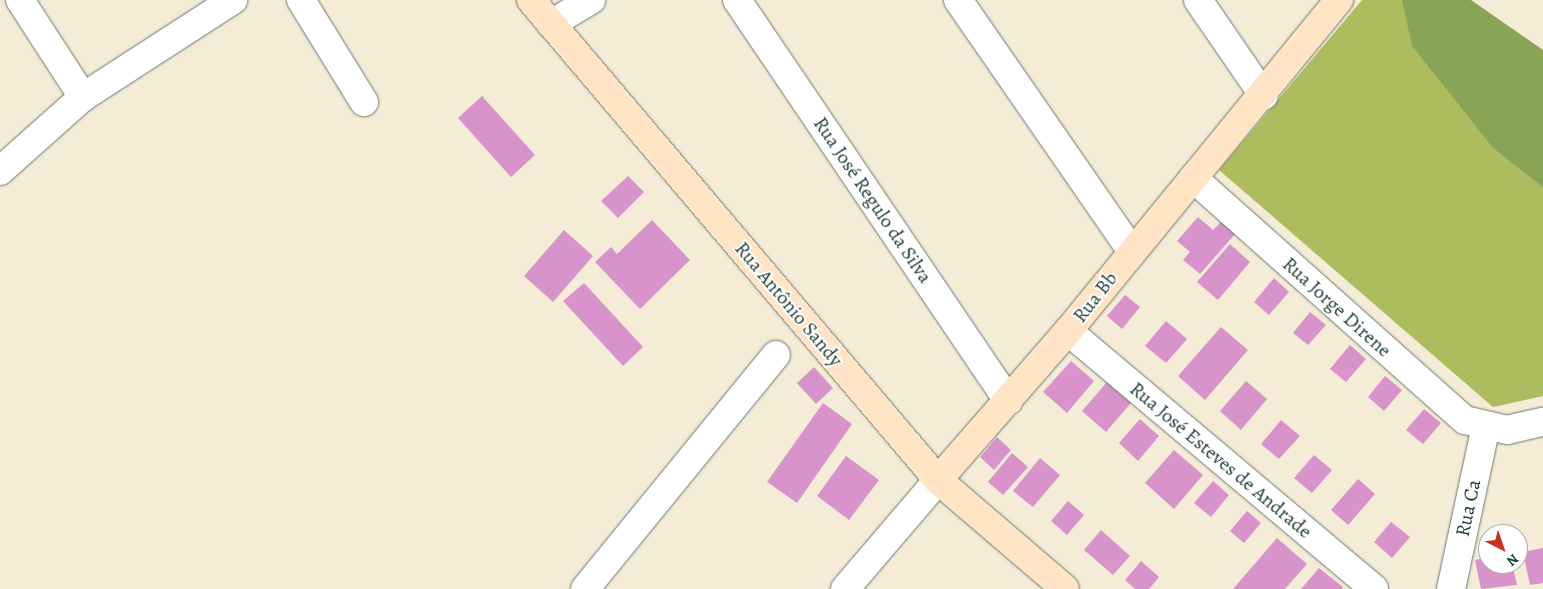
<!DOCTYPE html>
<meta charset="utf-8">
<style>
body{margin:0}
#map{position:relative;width:1543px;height:589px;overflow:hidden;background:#f4ecd7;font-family:Alegreya,serif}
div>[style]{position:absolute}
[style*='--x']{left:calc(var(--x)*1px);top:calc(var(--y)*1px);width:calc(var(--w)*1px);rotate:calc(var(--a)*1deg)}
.green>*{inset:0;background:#adbc5e}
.forest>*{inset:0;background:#8aa455}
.building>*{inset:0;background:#d993cb}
.roads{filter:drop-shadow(0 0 1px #6a7a6d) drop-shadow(0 0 1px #6a7a6d)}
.street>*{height:28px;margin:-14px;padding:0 14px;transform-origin:14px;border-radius:14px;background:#fff}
.secondary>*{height:28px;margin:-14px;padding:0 14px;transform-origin:14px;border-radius:14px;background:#ffe4c6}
span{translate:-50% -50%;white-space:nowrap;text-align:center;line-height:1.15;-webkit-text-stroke:4px #fff;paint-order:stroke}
.street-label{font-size:20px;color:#1f3d34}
.north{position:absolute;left:1478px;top:524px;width:50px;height:50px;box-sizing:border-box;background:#fff;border:1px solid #a5b1ae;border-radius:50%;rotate:139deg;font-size:14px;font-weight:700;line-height:20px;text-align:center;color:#1f3d34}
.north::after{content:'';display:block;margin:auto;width:18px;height:22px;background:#c8321e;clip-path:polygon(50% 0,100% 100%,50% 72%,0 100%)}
</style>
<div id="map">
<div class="green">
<div style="clip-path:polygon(1362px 0,1402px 0,1494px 149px,1543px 188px,1543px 396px,1493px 407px,1219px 170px)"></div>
</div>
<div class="forest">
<div style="clip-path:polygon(1402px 0,1471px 0,1543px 50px,1543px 188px,1494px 149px,1412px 46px)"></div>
</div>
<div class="building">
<div style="clip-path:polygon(482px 96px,535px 155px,511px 177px,458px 118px)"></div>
<div style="clip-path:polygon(628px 176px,644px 192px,618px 218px,601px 201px)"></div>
<div style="clip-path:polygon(1198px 217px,1213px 230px,1221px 222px,1235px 234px,1200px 274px,1183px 260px,1190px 252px,1177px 241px)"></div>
<div style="clip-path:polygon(652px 220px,690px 260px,640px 309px,595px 262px,611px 247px,617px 254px)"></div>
<div style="clip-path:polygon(564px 230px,593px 256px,553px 302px,524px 276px)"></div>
<div style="clip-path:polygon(1230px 244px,1250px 262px,1218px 300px,1197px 282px)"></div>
<div style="clip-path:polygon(1274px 278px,1289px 292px,1269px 315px,1254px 302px)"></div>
<div style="clip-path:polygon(584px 283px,643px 347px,623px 366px,563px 301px)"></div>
<div style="clip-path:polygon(1125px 295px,1140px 307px,1122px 329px,1107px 316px)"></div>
<div style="clip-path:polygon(1310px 312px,1326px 325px,1308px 345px,1293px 333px)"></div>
<div style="clip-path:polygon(1166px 321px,1187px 339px,1166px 363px,1145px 346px)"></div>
<div style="clip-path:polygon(1221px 327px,1248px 350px,1205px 400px,1178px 376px)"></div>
<div style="clip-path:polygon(1350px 345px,1366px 359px,1346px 382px,1330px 369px)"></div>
<div style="clip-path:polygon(1071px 361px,1094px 381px,1067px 413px,1043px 392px)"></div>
<div style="clip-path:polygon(814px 367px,833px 388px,816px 404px,797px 383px)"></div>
<div style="clip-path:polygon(1385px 376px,1402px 390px,1384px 411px,1368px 397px)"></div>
<div style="clip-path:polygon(1246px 381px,1267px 399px,1241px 430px,1220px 411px)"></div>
<div style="clip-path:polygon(1107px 382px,1131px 403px,1106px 432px,1082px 411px)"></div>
<div style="clip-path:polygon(823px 403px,852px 424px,797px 503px,767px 482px)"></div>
<div style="clip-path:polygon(1424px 409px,1441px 423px,1423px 444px,1406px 430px)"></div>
<div style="clip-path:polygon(1140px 419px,1159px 436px,1138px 461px,1119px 443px)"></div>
<div style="clip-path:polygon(1281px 420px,1300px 436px,1279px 459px,1261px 444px)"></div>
<div style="clip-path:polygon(997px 437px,1011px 450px,994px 470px,980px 457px)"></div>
<div style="clip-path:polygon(1174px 450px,1203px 475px,1174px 509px,1145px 483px)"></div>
<div style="clip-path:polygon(1012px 453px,1028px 467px,1003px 495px,988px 482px)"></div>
<div style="clip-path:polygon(1314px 455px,1332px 470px,1312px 493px,1294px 478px)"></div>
<div style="clip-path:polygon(846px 456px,879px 480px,849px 520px,817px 496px)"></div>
<div style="clip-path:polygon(1040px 458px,1060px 475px,1033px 507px,1013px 491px)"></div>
<div style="clip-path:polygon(1358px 479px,1375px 494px,1348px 525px,1331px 510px)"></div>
<div style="clip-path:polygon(1213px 481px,1229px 495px,1211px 517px,1194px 503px)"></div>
<div style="clip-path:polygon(1068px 501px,1084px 515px,1067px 535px,1051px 521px)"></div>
<div style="clip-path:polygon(1247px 511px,1261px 523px,1244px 543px,1230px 531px)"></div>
<div style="clip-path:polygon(1391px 522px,1410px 537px,1392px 558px,1374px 542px)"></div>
<div style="clip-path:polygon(1101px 530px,1130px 556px,1113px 575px,1084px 550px)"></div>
<div style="clip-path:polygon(1277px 538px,1307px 564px,1285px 589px,1233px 589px)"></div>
<div style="clip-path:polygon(1543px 548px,1543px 583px,1530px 585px,1523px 552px)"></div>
<div style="clip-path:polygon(1488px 557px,1488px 564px,1512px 564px,1517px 585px,1481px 589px,1475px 560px)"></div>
<div style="clip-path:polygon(1141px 561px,1159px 577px,1149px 589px,1135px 589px,1125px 580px)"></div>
<div style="clip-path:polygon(1319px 568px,1343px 587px,1342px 589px,1301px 589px)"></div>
</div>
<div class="roads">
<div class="street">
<div style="--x:20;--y:0;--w:116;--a:57"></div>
<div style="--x:301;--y:0;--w:120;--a:58.3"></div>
<div style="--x:737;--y:0;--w:484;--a:55.9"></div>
<div style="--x:958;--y:0;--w:304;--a:55.3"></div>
<div style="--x:1198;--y:0;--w:116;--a:55.5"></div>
<div style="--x:551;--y:24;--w:47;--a:-31"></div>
<div style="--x:0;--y:171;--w:111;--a:-41.7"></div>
<div style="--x:83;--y:97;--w:179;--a:-32.9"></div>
<div style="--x:1193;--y:178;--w:364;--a:41.7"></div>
<div style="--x:1465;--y:420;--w:43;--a:13.4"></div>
<div style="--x:1507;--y:430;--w:37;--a:-13"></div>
<div style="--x:1068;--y:331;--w:400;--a:40.1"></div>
<div style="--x:585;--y:589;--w:302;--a:-50.8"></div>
<div style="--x:845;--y:589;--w:143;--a:-49.5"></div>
<div style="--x:1451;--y:589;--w:167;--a:-77.9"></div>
</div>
<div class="secondary">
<div style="--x:531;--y:0;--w:629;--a:49.7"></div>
<div style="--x:938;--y:480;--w:167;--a:40.6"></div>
<div style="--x:938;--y:480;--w:198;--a:-48.9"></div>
<div style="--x:1068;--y:331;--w:428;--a:-50.7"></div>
</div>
</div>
<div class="street-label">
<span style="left:873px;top:200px;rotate:56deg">Rua José Regulo da Silva</span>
<span style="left:1095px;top:297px;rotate:-52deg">Rua Bb</span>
<span style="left:789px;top:304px;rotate:50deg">Rua Antônio Sandy</span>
<span style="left:1337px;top:307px;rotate:42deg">Rua Jorge Direne</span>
<span style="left:1221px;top:460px;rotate:40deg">Rua José Esteves de Andrade</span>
<span style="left:1468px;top:508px;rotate:-78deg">Rua Ca</span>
</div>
<div class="north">N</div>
</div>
